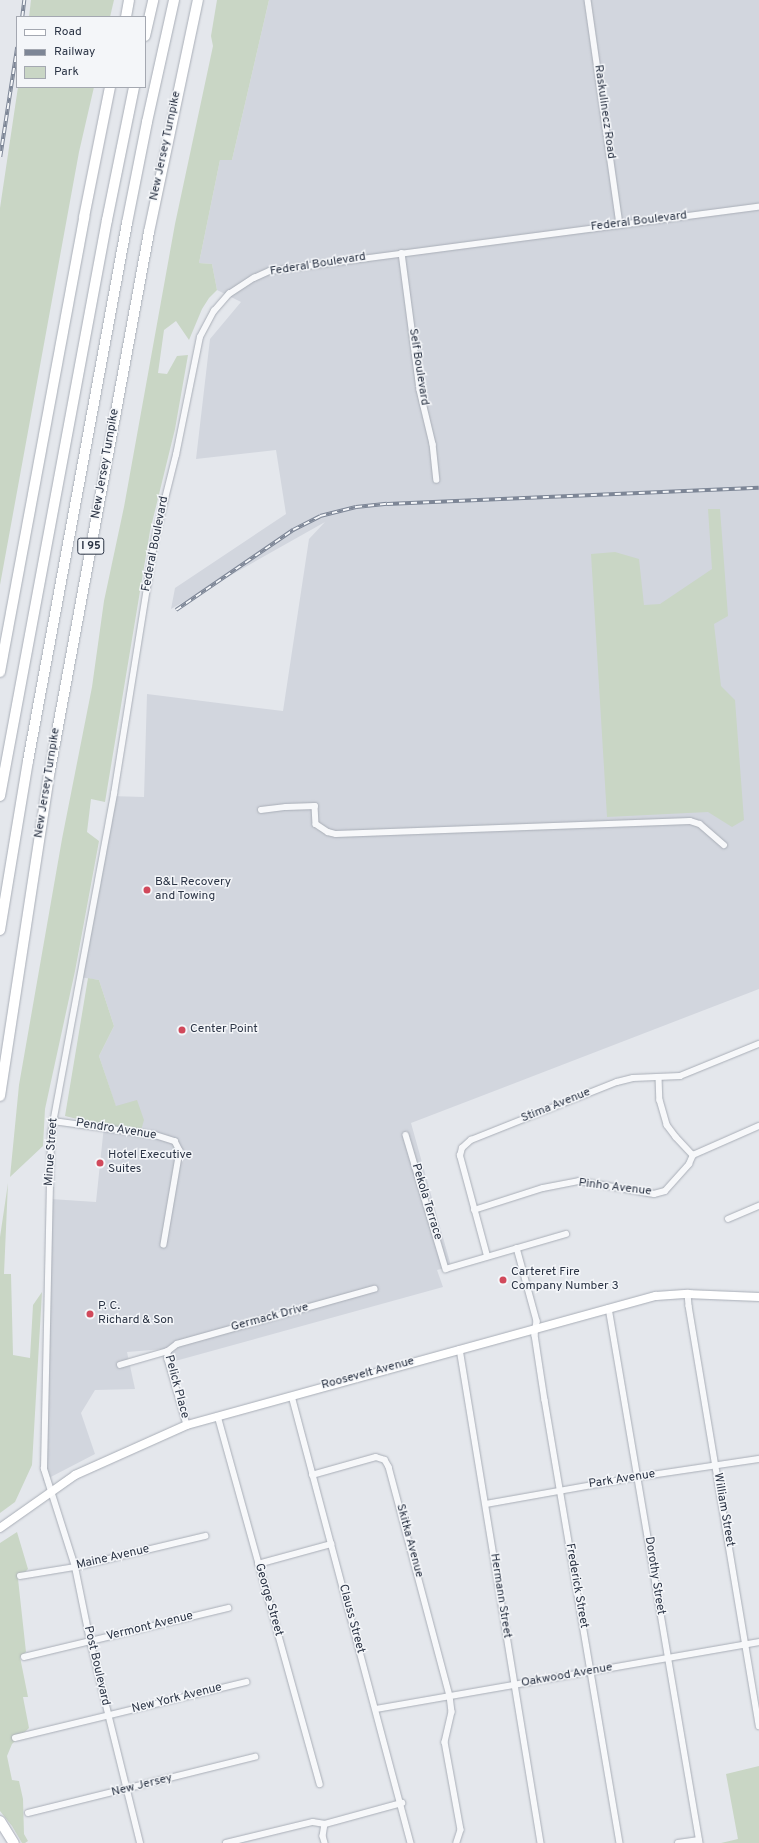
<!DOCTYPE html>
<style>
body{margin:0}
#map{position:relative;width:759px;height:1843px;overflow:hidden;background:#e4e7ec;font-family:Overpass,sans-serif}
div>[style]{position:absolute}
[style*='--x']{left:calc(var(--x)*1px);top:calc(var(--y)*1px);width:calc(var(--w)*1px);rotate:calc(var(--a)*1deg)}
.built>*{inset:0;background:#d2d6de}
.green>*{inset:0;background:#c9d6c5}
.roads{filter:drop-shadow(0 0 1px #a9aeb7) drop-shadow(0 0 1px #a9aeb7)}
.street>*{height:5.5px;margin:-2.75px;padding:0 2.75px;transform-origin:2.75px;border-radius:2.75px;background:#f7f8fa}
.secondary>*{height:8px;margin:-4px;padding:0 4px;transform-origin:4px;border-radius:4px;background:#fff}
.highway>*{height:10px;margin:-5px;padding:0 5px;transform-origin:5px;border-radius:5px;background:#fff}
.rail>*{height:3.5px;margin-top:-1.75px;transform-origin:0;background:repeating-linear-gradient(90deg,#f4f6f9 0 6px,#7d8696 0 12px);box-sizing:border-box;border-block:1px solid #7d8696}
.dots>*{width:11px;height:11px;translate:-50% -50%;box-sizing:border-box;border:2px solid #f4f6f9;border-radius:50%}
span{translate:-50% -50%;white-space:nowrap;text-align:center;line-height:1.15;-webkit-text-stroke:3px #f4f6f9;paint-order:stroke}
.shield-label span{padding:1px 3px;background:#f4f6f9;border:1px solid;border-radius:3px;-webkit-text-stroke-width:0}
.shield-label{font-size:11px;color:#2b3445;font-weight:700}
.street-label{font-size:12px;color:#2b3445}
.poi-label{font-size:12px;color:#2b3445}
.left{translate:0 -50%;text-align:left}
.legend{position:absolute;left:16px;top:16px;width:130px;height:72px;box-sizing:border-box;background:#f4f6f9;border:1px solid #a4a8b1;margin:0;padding:5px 7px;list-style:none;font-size:12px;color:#2b3445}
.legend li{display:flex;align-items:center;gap:8px;height:20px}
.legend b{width:20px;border:1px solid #a4a8b1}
</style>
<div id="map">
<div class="built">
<div style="clip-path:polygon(269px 0,759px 0,759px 989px,411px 1123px,451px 1266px,437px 1270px,443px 1287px,168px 1363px,164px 1349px,127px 1352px,135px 1389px,95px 1390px,81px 1413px,95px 1454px,43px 1481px,43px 1411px,51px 1199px,96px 1202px,104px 1126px,116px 1107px,99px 1056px,114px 1026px,99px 980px,79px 977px,110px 796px,144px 797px,147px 694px,283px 711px,309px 539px,325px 522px,171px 609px,175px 588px,286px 514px,276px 450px,196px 459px,210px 339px,241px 302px,217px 290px,212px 264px,199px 263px,220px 160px,232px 160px)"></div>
</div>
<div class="green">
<div style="clip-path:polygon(31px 0,114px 0,110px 17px,29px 17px)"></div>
<div style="clip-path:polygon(217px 0,269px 0,232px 160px,220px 160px,199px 263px,212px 264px,217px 290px,209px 298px,202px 309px,189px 340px,176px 321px,164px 330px,158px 373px,167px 374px,177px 356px,188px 355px,175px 429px,150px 531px,105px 802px,91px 799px,87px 832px,99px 841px,75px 971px,45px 1109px,43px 1146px,10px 1177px,19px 1085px,62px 839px,92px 687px,104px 601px,124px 507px,175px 224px,213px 46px,211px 36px)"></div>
<div style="clip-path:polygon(18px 87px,94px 87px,79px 152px,0 585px,0 208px)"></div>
<div style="clip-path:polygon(708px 509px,720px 509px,728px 616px,714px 624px,721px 686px,735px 700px,744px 820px,732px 827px,708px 812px,607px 817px,591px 554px,615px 552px,639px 559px,644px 605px,660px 604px,712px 569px)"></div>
<div style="clip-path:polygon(88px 978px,99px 980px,114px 1026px,99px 1056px,116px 1106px,137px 1100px,144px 1120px,140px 1134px,65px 1116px)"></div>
<div style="clip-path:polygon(8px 1183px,4px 1274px,11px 1274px,13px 1355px,30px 1358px,33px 1305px,42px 1292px,32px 1465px,15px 1502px,0 1513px,0 1237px)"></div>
<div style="clip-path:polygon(17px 1532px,28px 1569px,18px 1579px,26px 1652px,20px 1657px,28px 1697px,23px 1697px,29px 1728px,12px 1744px,7px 1756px,12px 1780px,19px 1781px,23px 1799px,24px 1834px,28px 1841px,25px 1843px,22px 1843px,12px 1826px,0 1811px,0 1543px)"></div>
<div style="clip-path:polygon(759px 1766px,759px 1843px,721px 1843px,738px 1839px,726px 1774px)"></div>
</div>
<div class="roads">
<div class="street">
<div style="--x:588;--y:0;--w:227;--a:81.9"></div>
<div style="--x:402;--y:253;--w:138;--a:82.5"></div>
<div style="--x:420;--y:390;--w:56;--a:76.5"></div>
<div style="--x:433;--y:444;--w:36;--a:84"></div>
<div style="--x:261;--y:810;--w:25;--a:-7"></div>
<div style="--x:286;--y:807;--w:29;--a:-2"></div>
<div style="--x:315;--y:806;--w:18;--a:87"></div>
<div style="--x:316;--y:824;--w:14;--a:34"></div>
<div style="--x:328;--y:832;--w:8;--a:14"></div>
<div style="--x:336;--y:834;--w:354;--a:-2.1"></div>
<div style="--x:690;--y:821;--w:10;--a:17"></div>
<div style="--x:700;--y:824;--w:32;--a:41"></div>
<div style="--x:659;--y:1077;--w:23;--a:88"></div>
<div style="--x:660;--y:1100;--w:26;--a:74"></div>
<div style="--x:667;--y:1125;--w:15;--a:53"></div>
<div style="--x:676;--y:1137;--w:25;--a:47"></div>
<div style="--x:53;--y:1121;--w:103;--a:7.8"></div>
<div style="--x:155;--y:1135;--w:21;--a:17"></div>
<div style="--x:175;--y:1141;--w:11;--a:63"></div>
<div style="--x:180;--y:1151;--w:95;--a:99.7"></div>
<div style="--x:406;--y:1135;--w:140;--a:73.4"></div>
<div style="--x:446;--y:1269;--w:125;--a:-16.3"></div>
<div style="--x:474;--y:1210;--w:72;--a:-17.7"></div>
<div style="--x:543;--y:1188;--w:37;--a:-11"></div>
<div style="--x:579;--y:1181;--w:76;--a:9.8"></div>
<div style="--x:654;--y:1194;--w:11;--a:-15"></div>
<div style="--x:665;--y:1191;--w:36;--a:-48"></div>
<div style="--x:689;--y:1164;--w:10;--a:-66"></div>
<div style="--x:693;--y:1155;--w:72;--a:-23.7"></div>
<div style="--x:728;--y:1219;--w:34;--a:-23"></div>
<div style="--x:517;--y:1248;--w:76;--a:74.7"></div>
<div style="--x:537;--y:1321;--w:14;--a:98"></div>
<div style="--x:535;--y:1335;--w:66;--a:81.3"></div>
<div style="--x:545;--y:1400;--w:449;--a:80.4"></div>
<div style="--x:487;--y:1256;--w:104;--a:-105.1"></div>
<div style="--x:460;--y:1156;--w:8;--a:-76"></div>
<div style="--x:462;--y:1148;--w:12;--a:-42"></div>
<div style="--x:471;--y:1140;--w:157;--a:-21.7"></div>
<div style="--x:617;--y:1082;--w:16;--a:-14"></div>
<div style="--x:633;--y:1078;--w:47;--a:-2.4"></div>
<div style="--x:680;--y:1076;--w:85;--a:-22.1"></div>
<div style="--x:688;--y:1294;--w:12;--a:85"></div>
<div style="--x:689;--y:1306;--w:426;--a:80.5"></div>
<div style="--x:609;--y:1308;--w:543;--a:80.35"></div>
<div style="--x:460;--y:1349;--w:501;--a:80.69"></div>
<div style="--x:168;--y:1351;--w:8;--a:90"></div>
<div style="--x:168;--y:1359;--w:69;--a:73.9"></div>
<div style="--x:120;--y:1365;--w:50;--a:-16.3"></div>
<div style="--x:168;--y:1351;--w:11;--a:-38"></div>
<div style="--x:177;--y:1344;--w:205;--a:-15.6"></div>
<div style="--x:292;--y:1396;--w:463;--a:75.1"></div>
<div style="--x:218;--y:1416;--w:382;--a:74.5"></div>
<div style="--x:312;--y:1475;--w:66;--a:-15.7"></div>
<div style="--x:376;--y:1457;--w:9;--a:18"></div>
<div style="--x:385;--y:1460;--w:8;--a:60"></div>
<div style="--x:389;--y:1467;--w:237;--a:75.1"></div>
<div style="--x:450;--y:1696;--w:16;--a:83"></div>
<div style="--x:452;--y:1712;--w:31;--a:103"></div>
<div style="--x:445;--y:1742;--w:89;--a:79.7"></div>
<div style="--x:461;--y:1830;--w:13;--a:108"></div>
<div style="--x:486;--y:1504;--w:154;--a:-10.1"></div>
<div style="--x:638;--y:1477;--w:122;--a:-8.5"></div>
<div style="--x:258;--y:1564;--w:76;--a:-15.3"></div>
<div style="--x:20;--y:1576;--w:56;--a:-9.3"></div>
<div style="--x:75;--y:1567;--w:134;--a:-13.4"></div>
<div style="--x:24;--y:1657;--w:210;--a:-13.5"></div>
<div style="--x:376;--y:1709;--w:389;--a:-9.9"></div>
<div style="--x:15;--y:1738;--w:238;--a:-13.6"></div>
<div style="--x:28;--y:1813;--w:234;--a:-13.9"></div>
<div style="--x:325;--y:1824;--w:12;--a:99"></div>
<div style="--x:323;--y:1836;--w:7;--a:74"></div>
<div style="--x:140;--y:1843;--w:208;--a:-103.9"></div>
<div style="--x:90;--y:1641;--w:76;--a:-101.5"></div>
<div style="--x:75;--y:1567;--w:103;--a:-107.6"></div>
<div style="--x:44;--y:1469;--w:335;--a:-88.8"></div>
<div style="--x:51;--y:1134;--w:346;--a:-79.5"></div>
<div style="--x:114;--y:794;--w:258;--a:-80.9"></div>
<div style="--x:155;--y:539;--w:87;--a:-76"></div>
<div style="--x:176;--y:455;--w:120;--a:-78.5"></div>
<div style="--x:200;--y:337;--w:30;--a:-62"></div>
<div style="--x:214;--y:311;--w:23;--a:-49"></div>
<div style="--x:229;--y:294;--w:30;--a:-33"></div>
<div style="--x:254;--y:278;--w:17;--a:-24"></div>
<div style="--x:270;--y:271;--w:493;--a:-7.5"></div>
<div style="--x:226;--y:1843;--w:89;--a:-13.6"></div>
<div style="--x:313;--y:1822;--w:12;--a:9"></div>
<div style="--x:325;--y:1824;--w:80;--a:-15.3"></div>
<div style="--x:678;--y:1843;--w:21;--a:-8"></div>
</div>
<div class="secondary">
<div style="--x:0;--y:1528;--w:92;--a:-35.2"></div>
<div style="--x:75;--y:1475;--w:123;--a:-24.1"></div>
<div style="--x:187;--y:1425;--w:486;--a:-15.4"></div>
<div style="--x:656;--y:1296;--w:32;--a:-4"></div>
<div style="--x:688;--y:1294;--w:71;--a:2.4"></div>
</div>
<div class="highway">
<div style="--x:126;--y:17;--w:17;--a:-80"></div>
<div style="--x:145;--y:36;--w:37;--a:-77"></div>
<div style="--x:0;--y:672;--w:463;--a:-79.5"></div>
<div style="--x:84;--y:217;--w:133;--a:-78.7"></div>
<div style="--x:0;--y:796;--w:586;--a:-79.48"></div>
<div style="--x:107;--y:220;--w:136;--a:-78.5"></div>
<div style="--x:0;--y:930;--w:171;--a:-80.6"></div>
<div style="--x:28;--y:761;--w:547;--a:-79.57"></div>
<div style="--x:127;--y:223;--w:103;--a:-78.8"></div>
<div style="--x:147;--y:122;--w:125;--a:-77.5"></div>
<div style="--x:0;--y:1096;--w:330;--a:-81.3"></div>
<div style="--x:50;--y:770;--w:547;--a:-79.57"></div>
<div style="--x:149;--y:232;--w:237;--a:-78.1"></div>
<div style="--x:0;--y:1821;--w:26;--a:58"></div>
</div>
</div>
<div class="rail">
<div style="--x:22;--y:17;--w:17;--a:-83"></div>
<div style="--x:0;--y:157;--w:111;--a:-81.2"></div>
<div style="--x:176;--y:610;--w:142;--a:-34.4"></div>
<div style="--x:293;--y:530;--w:30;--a:-27"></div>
<div style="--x:320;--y:516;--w:37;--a:-14"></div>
<div style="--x:356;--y:507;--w:31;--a:-6"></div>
<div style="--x:387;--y:504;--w:372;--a:-2.5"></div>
</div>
<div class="dots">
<div style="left:147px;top:890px;background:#d1495b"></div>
<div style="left:182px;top:1030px;background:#d1495b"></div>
<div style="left:100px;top:1163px;background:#d1495b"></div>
<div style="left:503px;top:1280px;background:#d1495b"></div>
<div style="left:90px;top:1314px;background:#d1495b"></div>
</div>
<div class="shield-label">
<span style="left:91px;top:546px">I 95</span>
</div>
<div class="street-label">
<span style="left:604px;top:112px;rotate:82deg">Raskulinecz Road</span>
<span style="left:166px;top:146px;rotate:-78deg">New Jersey Turnpike</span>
<span style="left:639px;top:222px;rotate:-7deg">Federal Boulevard</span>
<span style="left:318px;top:265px;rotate:-9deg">Federal Boulevard</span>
<span style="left:418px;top:367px;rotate:81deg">Self Boulevard</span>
<span style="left:106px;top:464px;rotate:-80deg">New Jersey Turnpike</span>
<span style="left:156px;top:544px;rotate:-79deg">Federal Boulevard</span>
<span style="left:48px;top:783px;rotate:-81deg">New Jersey Turnpike</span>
<span style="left:556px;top:1106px;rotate:-22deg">Stima Avenue</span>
<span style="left:116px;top:1130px;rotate:9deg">Pendro Avenue</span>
<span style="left:52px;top:1152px;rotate:-86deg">Minue Street</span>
<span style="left:615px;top:1188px;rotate:7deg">Pinho Avenue</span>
<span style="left:426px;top:1202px;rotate:73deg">Pekola Terrace</span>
<span style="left:270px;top:1318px;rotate:-15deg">Germack Drive</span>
<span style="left:368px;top:1374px;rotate:-15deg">Roosevelt Avenue</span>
<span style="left:176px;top:1387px;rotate:75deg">Pelick Place</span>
<span style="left:622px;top:1480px;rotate:-9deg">Park Avenue</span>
<span style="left:723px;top:1510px;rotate:80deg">William Street</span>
<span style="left:409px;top:1541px;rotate:75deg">Skitka Avenue</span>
<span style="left:113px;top:1558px;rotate:-13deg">Maine Avenue</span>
<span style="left:654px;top:1576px;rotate:81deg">Dorothy Street</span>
<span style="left:576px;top:1586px;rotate:80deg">Frederick Street</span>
<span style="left:500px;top:1596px;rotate:81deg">Hermann Street</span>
<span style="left:268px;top:1600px;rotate:74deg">George Street</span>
<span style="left:351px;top:1619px;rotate:75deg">Clauss Street</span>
<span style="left:150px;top:1627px;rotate:-14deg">Vermont Avenue</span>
<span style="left:96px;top:1666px;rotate:77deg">Post Boulevard</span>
<span style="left:567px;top:1676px;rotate:-10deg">Oakwood Avenue</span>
<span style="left:177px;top:1699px;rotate:-14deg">New York Avenue</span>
<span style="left:142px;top:1786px;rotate:-14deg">New Jersey</span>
</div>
<div class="poi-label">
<span class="left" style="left:155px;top:890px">B&amp;L Recovery<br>and Towing</span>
<span class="left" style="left:190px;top:1030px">Center Point</span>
<span class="left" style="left:108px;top:1163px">Hotel Executive<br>Suites</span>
<span class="left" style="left:511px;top:1280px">Carteret Fire<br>Company Number 3</span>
<span class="left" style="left:98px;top:1314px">P. C.<br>Richard &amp; Son</span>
</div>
<ul class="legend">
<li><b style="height:5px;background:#fff"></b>Road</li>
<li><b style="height:5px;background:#7d8696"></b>Railway</li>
<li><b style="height:11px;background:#c9d6c5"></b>Park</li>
</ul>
</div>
